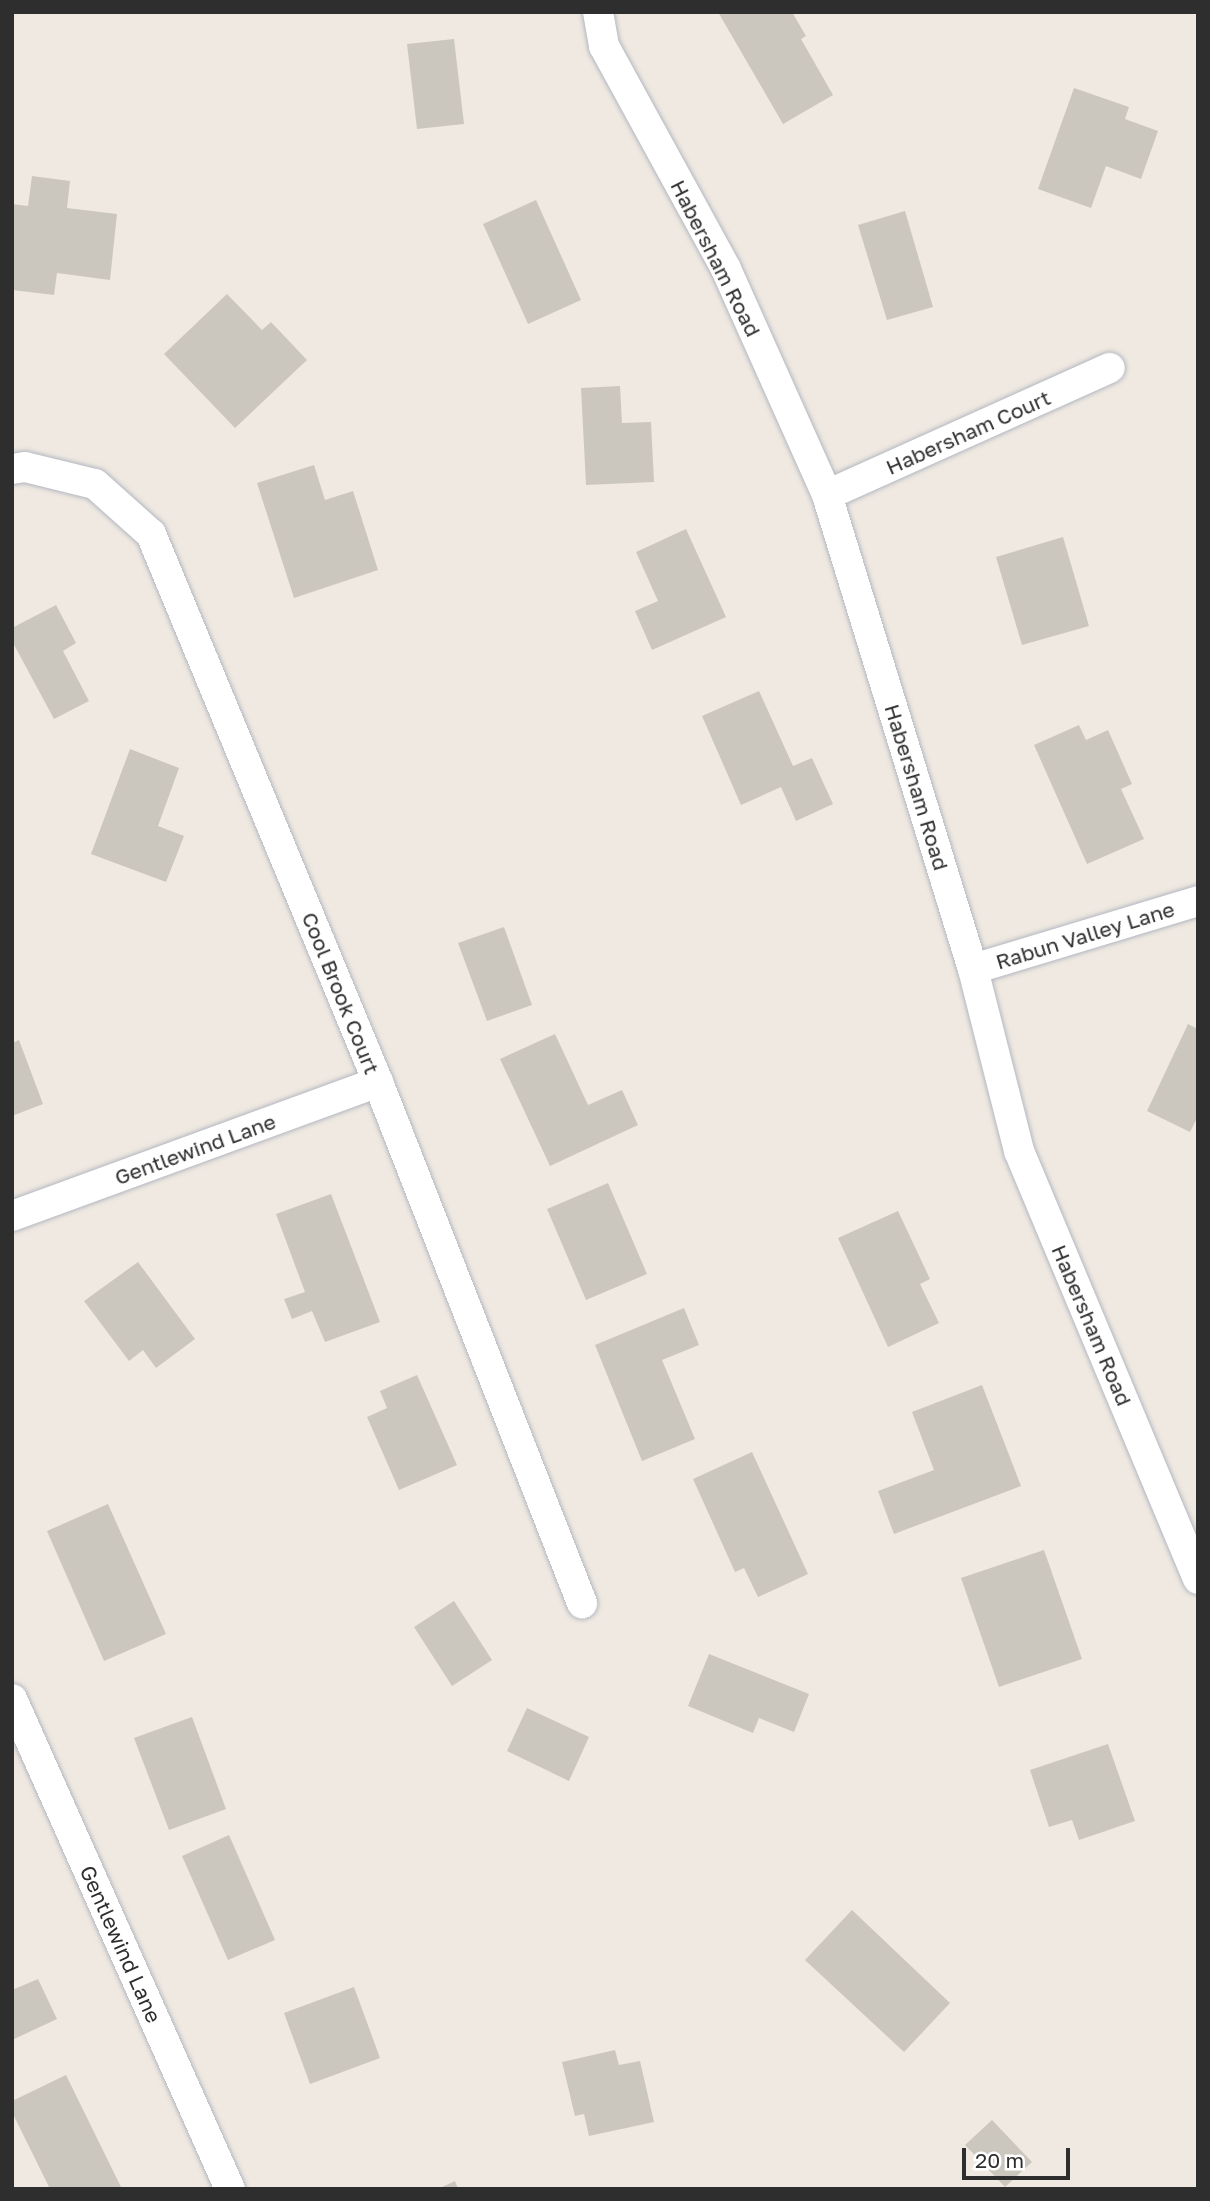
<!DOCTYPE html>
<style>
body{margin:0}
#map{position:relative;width:1210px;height:2201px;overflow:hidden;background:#efe9e1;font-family:"Golos Text",sans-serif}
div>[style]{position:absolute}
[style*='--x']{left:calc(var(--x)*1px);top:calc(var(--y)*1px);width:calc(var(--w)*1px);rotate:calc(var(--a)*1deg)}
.building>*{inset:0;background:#cbc7bf}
.roads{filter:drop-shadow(0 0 2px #b4b7c1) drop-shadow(0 0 2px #b4b7c1)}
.minor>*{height:30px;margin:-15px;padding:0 15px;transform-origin:15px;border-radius:15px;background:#fff}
span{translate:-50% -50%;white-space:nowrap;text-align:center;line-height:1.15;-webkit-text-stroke:5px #fff;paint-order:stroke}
.street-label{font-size:21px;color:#2e2e2e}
.frame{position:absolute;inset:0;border:14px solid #2e2e2e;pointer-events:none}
.scale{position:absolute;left:962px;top:2148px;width:108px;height:32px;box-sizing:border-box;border:4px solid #2e2e2e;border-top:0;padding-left:9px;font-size:21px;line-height:24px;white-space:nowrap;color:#2e2e2e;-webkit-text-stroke:5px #fff;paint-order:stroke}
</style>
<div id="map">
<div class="building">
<div style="clip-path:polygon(718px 12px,792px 12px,806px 36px,801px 39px,833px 95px,783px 124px)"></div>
<div style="clip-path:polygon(454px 39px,464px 124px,417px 129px,407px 44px)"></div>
<div style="clip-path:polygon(1074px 88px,1129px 107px,1125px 119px,1158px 131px,1141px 179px,1106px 166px,1091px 208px,1038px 189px)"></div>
<div style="clip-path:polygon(32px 176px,70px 181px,67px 208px,117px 214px,110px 280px,57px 273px,54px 295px,12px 290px,12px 204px,28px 206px)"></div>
<div style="clip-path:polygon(536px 200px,581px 300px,528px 324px,483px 224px)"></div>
<div style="clip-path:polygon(905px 211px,933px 307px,887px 320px,858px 225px)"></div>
<div style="clip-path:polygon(227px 294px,262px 330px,271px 322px,307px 360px,235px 428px,164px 354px)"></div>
<div style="clip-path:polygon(620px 386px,622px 423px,651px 422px,654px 482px,586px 485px,581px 388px)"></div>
<div style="clip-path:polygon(314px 465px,325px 500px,353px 491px,378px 570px,294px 598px,257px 483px)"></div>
<div style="clip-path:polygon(686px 529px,726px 617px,652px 650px,635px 611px,658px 601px,636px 552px)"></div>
<div style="clip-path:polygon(1063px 537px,1089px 626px,1022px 645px,996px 557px)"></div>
<div style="clip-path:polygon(56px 605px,76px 643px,63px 651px,89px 701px,54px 719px,12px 641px,12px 628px)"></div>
<div style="clip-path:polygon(759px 691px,793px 766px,812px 758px,833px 804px,796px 821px,781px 787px,741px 805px,702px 716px)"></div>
<div style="clip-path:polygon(1079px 725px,1086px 740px,1108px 730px,1132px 784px,1121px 789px,1144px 839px,1087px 864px,1034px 745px)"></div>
<div style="clip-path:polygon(130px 749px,179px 768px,158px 826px,184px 836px,166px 882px,91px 854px)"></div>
<div style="clip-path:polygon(504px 927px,532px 1005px,487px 1021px,458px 943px)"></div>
<div style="clip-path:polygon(1188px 1024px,1198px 1029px,1198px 1116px,1190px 1132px,1147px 1111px)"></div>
<div style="clip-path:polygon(555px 1034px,588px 1105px,622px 1090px,638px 1125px,550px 1166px,500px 1059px)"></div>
<div style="clip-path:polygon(19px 1040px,43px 1104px,12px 1116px,12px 1043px)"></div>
<div style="clip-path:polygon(608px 1183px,647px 1274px,586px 1300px,547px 1209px)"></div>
<div style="clip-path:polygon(331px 1194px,380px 1322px,325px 1342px,312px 1311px,292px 1319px,284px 1299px,305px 1292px,276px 1214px)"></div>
<div style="clip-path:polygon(898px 1211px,930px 1279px,920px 1284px,939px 1323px,888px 1347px,838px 1238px)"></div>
<div style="clip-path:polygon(138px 1262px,195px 1339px,156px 1368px,143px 1350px,129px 1361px,84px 1301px)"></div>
<div style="clip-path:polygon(684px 1308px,699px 1345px,662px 1360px,695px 1439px,642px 1461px,595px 1345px)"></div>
<div style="clip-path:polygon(417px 1375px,457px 1465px,399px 1490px,367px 1417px,387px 1408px,380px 1391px)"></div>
<div style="clip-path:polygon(982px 1385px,1021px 1486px,894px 1534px,878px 1491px,934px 1470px,912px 1412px)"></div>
<div style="clip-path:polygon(752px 1452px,808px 1574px,758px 1597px,744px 1568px,735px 1572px,693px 1479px)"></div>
<div style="clip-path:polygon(108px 1504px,166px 1634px,104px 1661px,47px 1531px)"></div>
<div style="clip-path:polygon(1044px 1550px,1082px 1659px,999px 1687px,961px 1578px)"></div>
<div style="clip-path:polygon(454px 1601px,492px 1660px,452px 1686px,414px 1627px)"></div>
<div style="clip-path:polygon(709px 1654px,809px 1694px,794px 1732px,759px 1718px,753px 1733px,688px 1706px)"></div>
<div style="clip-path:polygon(527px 1708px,589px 1737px,569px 1781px,507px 1751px)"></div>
<div style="clip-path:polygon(192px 1717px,226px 1809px,169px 1830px,134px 1738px)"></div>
<div style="clip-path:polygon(1108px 1744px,1135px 1821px,1079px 1840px,1072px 1820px,1049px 1827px,1030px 1770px)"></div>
<div style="clip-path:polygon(229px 1835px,275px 1940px,228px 1960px,182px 1856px)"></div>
<div style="clip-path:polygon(852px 1910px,950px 2003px,904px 2052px,805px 1960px)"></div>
<div style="clip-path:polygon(38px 1979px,57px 2019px,12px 2040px,12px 1990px)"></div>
<div style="clip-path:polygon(354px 1987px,380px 2058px,310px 2084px,284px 2013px)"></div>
<div style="clip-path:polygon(615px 2050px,619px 2065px,640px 2061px,654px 2122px,589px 2136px,584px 2114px,575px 2116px,562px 2062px)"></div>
<div style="clip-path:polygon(66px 2075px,121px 2187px,117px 2189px,50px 2189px,12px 2112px,12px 2101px)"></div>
<div style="clip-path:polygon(992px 2120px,1032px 2162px,1005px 2187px,965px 2145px)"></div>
<div style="clip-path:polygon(455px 2181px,458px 2189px,438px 2189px)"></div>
</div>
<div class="roads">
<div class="minor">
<div style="--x:598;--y:12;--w:35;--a:80"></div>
<div style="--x:604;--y:46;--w:254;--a:61.3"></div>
<div style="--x:726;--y:269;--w:248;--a:65.9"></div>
<div style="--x:827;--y:495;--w:496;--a:72.9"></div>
<div style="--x:973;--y:969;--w:188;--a:75.8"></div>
<div style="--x:1019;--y:1151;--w:464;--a:67.3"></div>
<div style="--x:12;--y:469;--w:13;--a:-9"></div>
<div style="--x:25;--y:467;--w:72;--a:13.7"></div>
<div style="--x:95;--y:484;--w:75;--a:41.8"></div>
<div style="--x:151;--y:534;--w:593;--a:67.5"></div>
<div style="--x:378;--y:1082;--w:560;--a:68.62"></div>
<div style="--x:827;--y:495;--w:310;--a:-24.2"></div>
<div style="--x:973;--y:969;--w:235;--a:-16.8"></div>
<div style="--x:12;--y:1216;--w:390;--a:-20.1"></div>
<div style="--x:12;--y:1699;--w:536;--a:66.02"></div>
</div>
</div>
<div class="street-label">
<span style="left:716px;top:258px;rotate:63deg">Habersham Road</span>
<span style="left:968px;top:432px;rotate:-24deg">Habersham Court</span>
<span style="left:917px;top:787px;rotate:73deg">Habersham Road</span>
<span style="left:1085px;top:935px;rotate:-17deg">Rabun Valley Lane</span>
<span style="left:341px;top:993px;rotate:68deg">Cool Brook Court</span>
<span style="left:195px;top:1149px;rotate:-20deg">Gentlewind Lane</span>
<span style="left:1092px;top:1325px;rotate:67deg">Habersham Road</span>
<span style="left:121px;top:1944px;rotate:66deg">Gentlewind Lane</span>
</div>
<div class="frame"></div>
<div class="scale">20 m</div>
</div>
